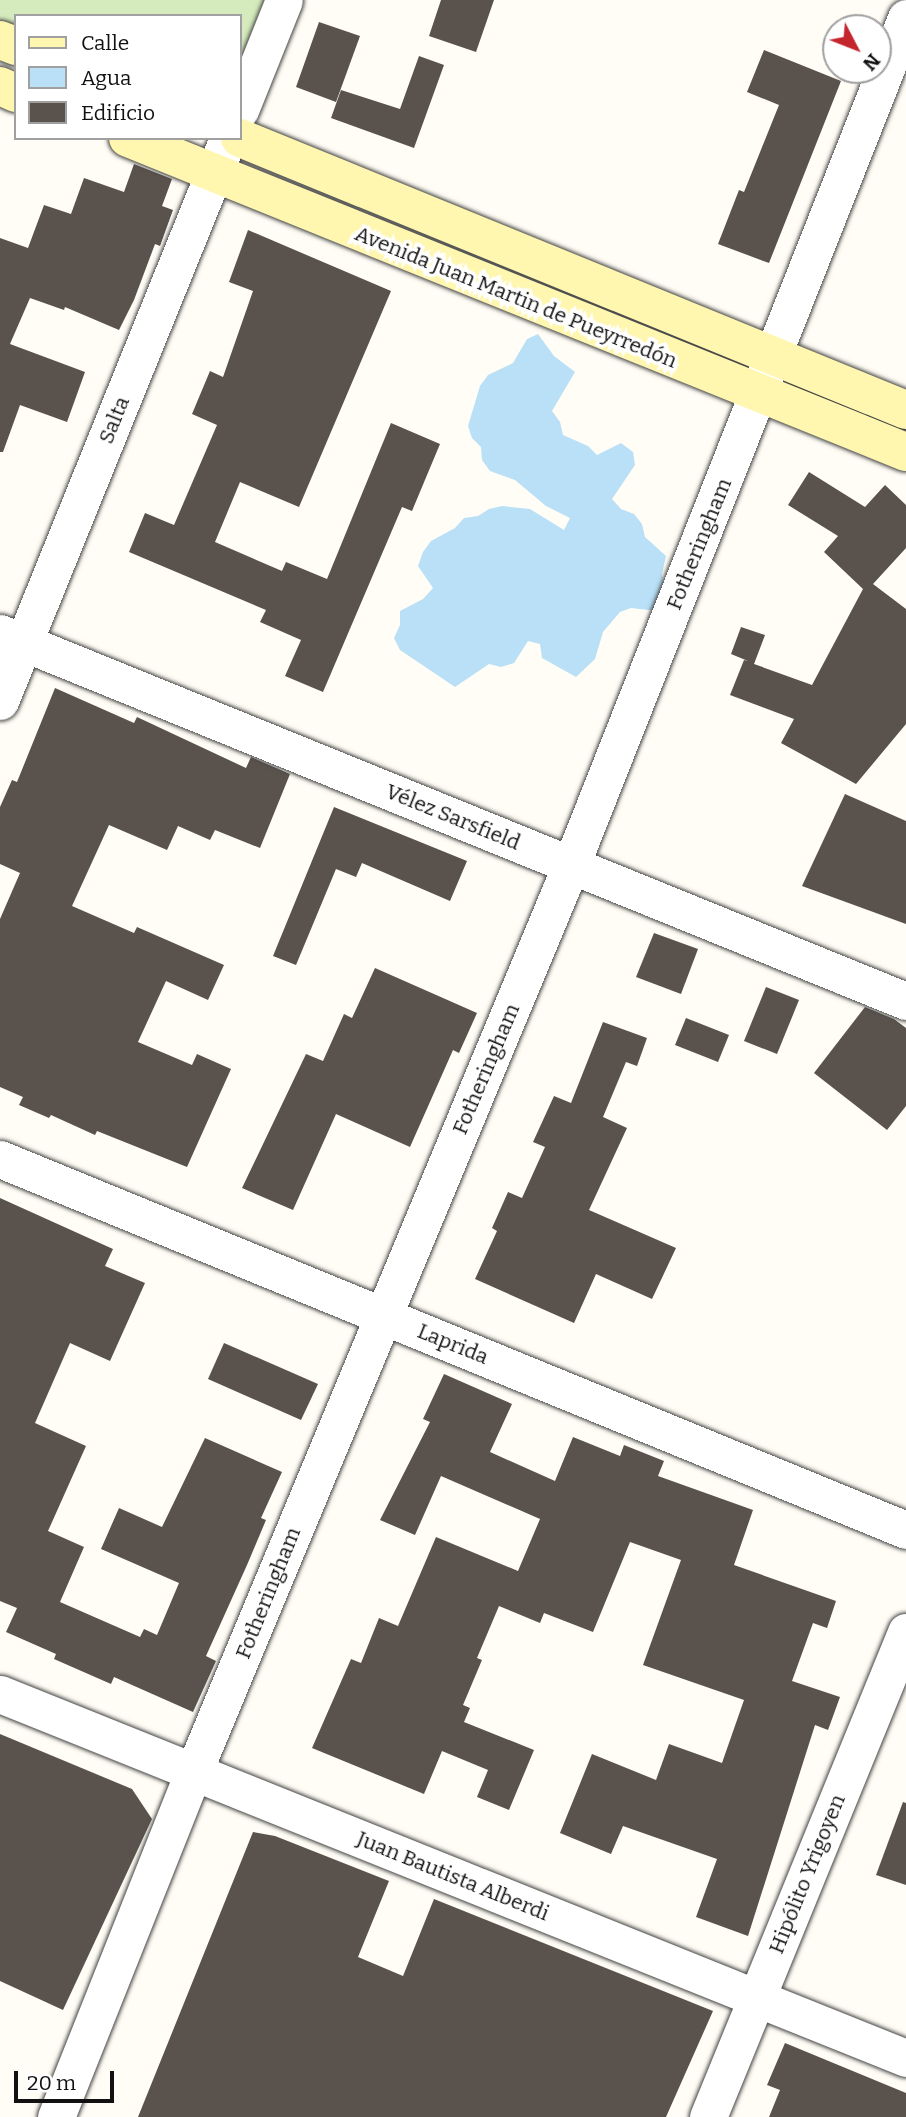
<!DOCTYPE html>
<meta charset="utf-8">
<style>
body{margin:0}
#map{position:relative;width:906px;height:2117px;overflow:hidden;background:#fffdf5;font-family:Bitter,serif}
div>[style]{position:absolute}
[style*='--x']{left:calc(var(--x)*1px);top:calc(var(--y)*1px);width:calc(var(--w)*1px);rotate:calc(var(--a)*1deg)}
.green>*{inset:0;background:#d5ebbd}
.water>*{inset:0;background:#b9e0f7}
.building>*{inset:0;background:#5a524d}
.roads{filter:drop-shadow(0 0 2px #444) drop-shadow(0 0 2px #444)}
.minor>*{height:37px;margin:-18.5px;padding:0 18.5px;transform-origin:18.5px;border-radius:18.5px;background:#fff}
.secondary>*{height:38px;margin:-19px;padding:0 19px;transform-origin:19px;border-radius:19px;background:#fff6b0}
span{translate:-50% -50%;white-space:nowrap;text-align:center;line-height:1.15;-webkit-text-stroke:7px #fff;paint-order:stroke}
.street-label{font-size:21px;color:#111}
.legend{position:absolute;left:14px;top:14px;width:228px;height:126px;box-sizing:border-box;background:#fff;border:2px solid #a0a0a0;margin:0;padding:9px 12px;list-style:none;font-size:21px;color:#111}
.legend li{display:flex;align-items:center;gap:14px;height:35px}
.legend b{width:35px;border:2px solid #a0a0a0}
.north{position:absolute;left:822px;top:14px;width:70px;height:70px;box-sizing:border-box;background:#fff;border:2px solid #a0a0a0;border-radius:50%;rotate:132deg;font-size:19px;font-weight:700;line-height:28px;text-align:center;color:#111}
.north::after{content:'';display:block;margin:auto;width:24px;height:32px;background:#c4262e;clip-path:polygon(50% 0,100% 100%,50% 72%,0 100%)}
.scale{position:absolute;left:14px;top:2071px;width:100px;height:32px;box-sizing:border-box;border:4px solid #111;border-top:0;padding-left:9px;font-size:21px;line-height:24px;white-space:nowrap;color:#111;-webkit-text-stroke:5px #fff;paint-order:stroke}
</style>
<div id="map">
<div class="green">
<div style="clip-path:polygon(0 0,272px 0,240px 77px,240px 16px,16px 16px,16px 31px,0 25px)"></div>
</div>
<div class="water">
<div style="clip-path:polygon(538px 334px,554px 356px,575px 372px,552px 411px,560px 422px,563px 435px,588px 446px,597px 455px,621px 443px,633px 452px,635px 465px,612px 499px,621px 509px,634px 514px,642px 524px,645px 537px,666px 556px,662px 574px,666px 601px,657px 611px,631px 608px,620px 612px,603px 632px,595px 659px,576px 677px,542px 658px,540px 644px,528px 641px,514px 663px,501px 667px,489px 664px,455px 687px,400px 650px,394px 638px,400px 625px,400px 611px,423px 599px,433px 588px,418px 566px,423px 552px,431px 541px,455px 528px,464px 518px,478px 516px,489px 509px,502px 506px,530px 509px,564px 530px,570px 518px,546px 506px,515px 480px,490px 471px,482px 460px,481px 447px,472px 438px,468px 426px,480px 386px,488px 375px,513px 363px,527px 339px)"></div>
</div>
<div class="building">
<div style="clip-path:polygon(441px 0,494px 0,476px 52px,429px 36px)"></div>
<div style="clip-path:polygon(319px 22px,360px 36px,336px 102px,296px 87px)"></div>
<div style="clip-path:polygon(764px 50px,841px 81px,769px 263px,718px 244px,739px 190px,744px 192px,779px 105px,747px 92px)"></div>
<div style="clip-path:polygon(419px 56px,444px 65px,414px 148px,331px 118px,341px 90px,400px 109px)"></div>
<div style="clip-path:polygon(134px 164px,172px 179px,162px 206px,173px 210px,160px 246px,155px 244px,134px 300px,119px 330px,65px 307px,64px 310px,30px 298px,10px 344px,85px 372px,67px 422px,20px 405px,3px 452px,0 452px,0 238px,28px 248px,44px 205px,71px 214px,84px 178px,124px 192px)"></div>
<div style="clip-path:polygon(248px 230px,391px 291px,299px 507px,240px 482px,215px 542px,282px 571px,286px 562px,327px 579px,391px 423px,440px 444px,412px 511px,402px 507px,323px 692px,285px 676px,301px 640px,260px 622px,266px 610px,129px 552px,145px 513px,174px 525px,217px 425px,192px 414px,210px 371px,223px 377px,253px 291px,229px 282px)"></div>
<div style="clip-path:polygon(809px 472px,865px 507px,885px 485px,906px 505px,906px 548px,873px 584px,906px 609px,906px 724px,856px 784px,781px 743px,794px 719px,730px 695px,744px 660px,748px 661px,731px 654px,741px 627px,765px 635px,754px 664px,812px 685px,863px 589px,824px 552px,838px 536px,788px 505px)"></div>
<div style="clip-path:polygon(55px 688px,134px 723px,137px 717px,246px 768px,251px 757px,290px 774px,260px 848px,215px 830px,210px 840px,178px 826px,167px 850px,109px 825px,72px 906px,134px 933px,137px 927px,224px 965px,208px 1000px,166px 981px,138px 1042px,192px 1065px,197px 1054px,231px 1069px,187px 1167px,97px 1131px,95px 1135px,51px 1115px,49px 1118px,19px 1105px,23px 1097px,0 1087px,0 919px,20px 873px,0 864px,0 807px,12px 780px,17px 782px)"></div>
<div style="clip-path:polygon(845px 794px,906px 821px,906px 924px,802px 886px)"></div>
<div style="clip-path:polygon(334px 807px,467px 861px,450px 901px,362px 863px,356px 877px,336px 869px,296px 965px,273px 956px)"></div>
<div style="clip-path:polygon(654px 933px,698px 949px,681px 994px,636px 977px)"></div>
<div style="clip-path:polygon(375px 968px,477px 1013px,459px 1053px,453px 1050px,410px 1147px,336px 1114px,293px 1210px,242px 1188px,306px 1054px,323px 1061px,344px 1014px,352px 1018px)"></div>
<div style="clip-path:polygon(766px 987px,799px 1000px,777px 1054px,744px 1041px)"></div>
<div style="clip-path:polygon(865px 1007px,894px 1019px,906px 1028px,906px 1106px,887px 1130px,814px 1073px)"></div>
<div style="clip-path:polygon(686px 1018px,729px 1035px,718px 1062px,675px 1045px)"></div>
<div style="clip-path:polygon(603px 1022px,647px 1038px,637px 1066px,626px 1062px,603px 1117px,627px 1128px,589px 1210px,676px 1248px,652px 1299px,596px 1274px,574px 1323px,475px 1279px,497px 1231px,492px 1228px,508px 1192px,522px 1198px,545px 1147px,533px 1142px,554px 1096px,571px 1103px)"></div>
<div style="clip-path:polygon(0 1198px,113px 1249px,105px 1266px,145px 1283px,110px 1361px,70px 1343px,35px 1423px,86px 1446px,48px 1531px,84px 1547px,60px 1602px,140px 1637px,144px 1629px,157px 1635px,179px 1583px,101px 1549px,119px 1508px,162px 1527px,205px 1438px,282px 1472px,261px 1518px,266px 1520px,247px 1565px,206px 1656px,216px 1661px,193px 1712px,114px 1677px,111px 1684px,54px 1659px,56px 1654px,6px 1632px,17px 1608px,0 1601px)"></div>
<div style="clip-path:polygon(224px 1343px,318px 1384px,301px 1420px,208px 1379px)"></div>
<div style="clip-path:polygon(444px 1374px,512px 1404px,490px 1452px,555px 1481px,573px 1437px,620px 1456px,624px 1445px,664px 1461px,658px 1476px,753px 1510px,734px 1565px,836px 1601px,827px 1628px,813px 1623px,792px 1681px,840px 1697px,828px 1730px,815px 1725px,748px 1936px,696px 1917px,717px 1859px,623px 1826px,611px 1854px,560px 1833px,592px 1754px,656px 1780px,669px 1744px,722px 1763px,744px 1700px,643px 1665px,681px 1560px,630px 1542px,593px 1632px,544px 1613px,540px 1623px,499px 1606px,477px 1658px,482px 1660px,463px 1705px,470px 1708px,464px 1722px,534px 1750px,509px 1810px,477px 1797px,488px 1770px,442px 1751px,424px 1794px,312px 1748px,351px 1659px,361px 1663px,379px 1618px,398px 1626px,436px 1537px,518px 1571px,540px 1519px,441px 1476px,415px 1535px,380px 1520px,430px 1422px,423px 1419px)"></div>
<div style="clip-path:polygon(0 1734px,132px 1789px,152px 1819px,63px 2010px,0 1981px)"></div>
<div style="clip-path:polygon(903px 1802px,906px 1803px,906px 1885px,876px 1875px)"></div>
<div style="clip-path:polygon(253px 1832px,275px 1836px,389px 1881px,358px 1957px,403px 1976px,434px 1899px,713px 2011px,666px 2117px,138px 2117px)"></div>
<div style="clip-path:polygon(785px 2043px,906px 2093px,906px 2117px,769px 2117px,780px 2090px,767px 2085px)"></div>
</div>
<div class="roads">
<div class="minor">
<div style="--x:240;--y:110;--w:118;--a:-68.2"></div>
<div style="--x:0;--y:633;--w:978;--a:22.11"></div>
<div style="--x:0;--y:701;--w:607;--a:-67.95"></div>
<div style="--x:0;--y:1159;--w:979;--a:22.27"></div>
<div style="--x:0;--y:1694;--w:976;--a:21.89"></div>
<div style="--x:56;--y:2117;--w:370;--a:-68.3"></div>
<div style="--x:193;--y:1773;--w:984;--a:-67.4"></div>
<div style="--x:571;--y:865;--w:911;--a:-68.42"></div>
<div style="--x:708;--y:2117;--w:524;--a:-67.79"></div>
</div>
<div class="secondary">
<div style="--x:0;--y:40;--w:17;--a:21"></div>
<div style="--x:0;--y:86;--w:17;--a:24"></div>
<div style="--x:128;--y:138;--w:839;--a:21.98"></div>
<div style="--x:240;--y:138;--w:719;--a:22.22"></div>
</div>
</div>
<div class="street-label">
<span style="left:516px;top:297px;rotate:22deg">Avenida Juan Martin de Pueyrredón</span>
<span style="left:114px;top:420px;rotate:-68deg">Salta</span>
<span style="left:699px;top:544px;rotate:-68deg">Fotheringham</span>
<span style="left:453px;top:817px;rotate:22deg">Vélez Sarsfield</span>
<span style="left:486px;top:1069px;rotate:-67deg">Fotheringham</span>
<span style="left:453px;top:1344px;rotate:22deg">Laprida</span>
<span style="left:268px;top:1593px;rotate:-68deg">Fotheringham</span>
<span style="left:807px;top:1874px;rotate:-68deg">Hipólito Yrigoyen</span>
<span style="left:453px;top:1876px;rotate:22deg">Juan Bautista Alberdi</span>
</div>
<ul class="legend">
<li><b style="height:9px;background:#fff6b0"></b>Calle</li>
<li><b style="height:19px;background:#b9e0f7"></b>Agua</li>
<li><b style="height:19px;background:#5a524d"></b>Edificio</li>
</ul>
<div class="north">N</div>
<div class="scale">20 m</div>
</div>
